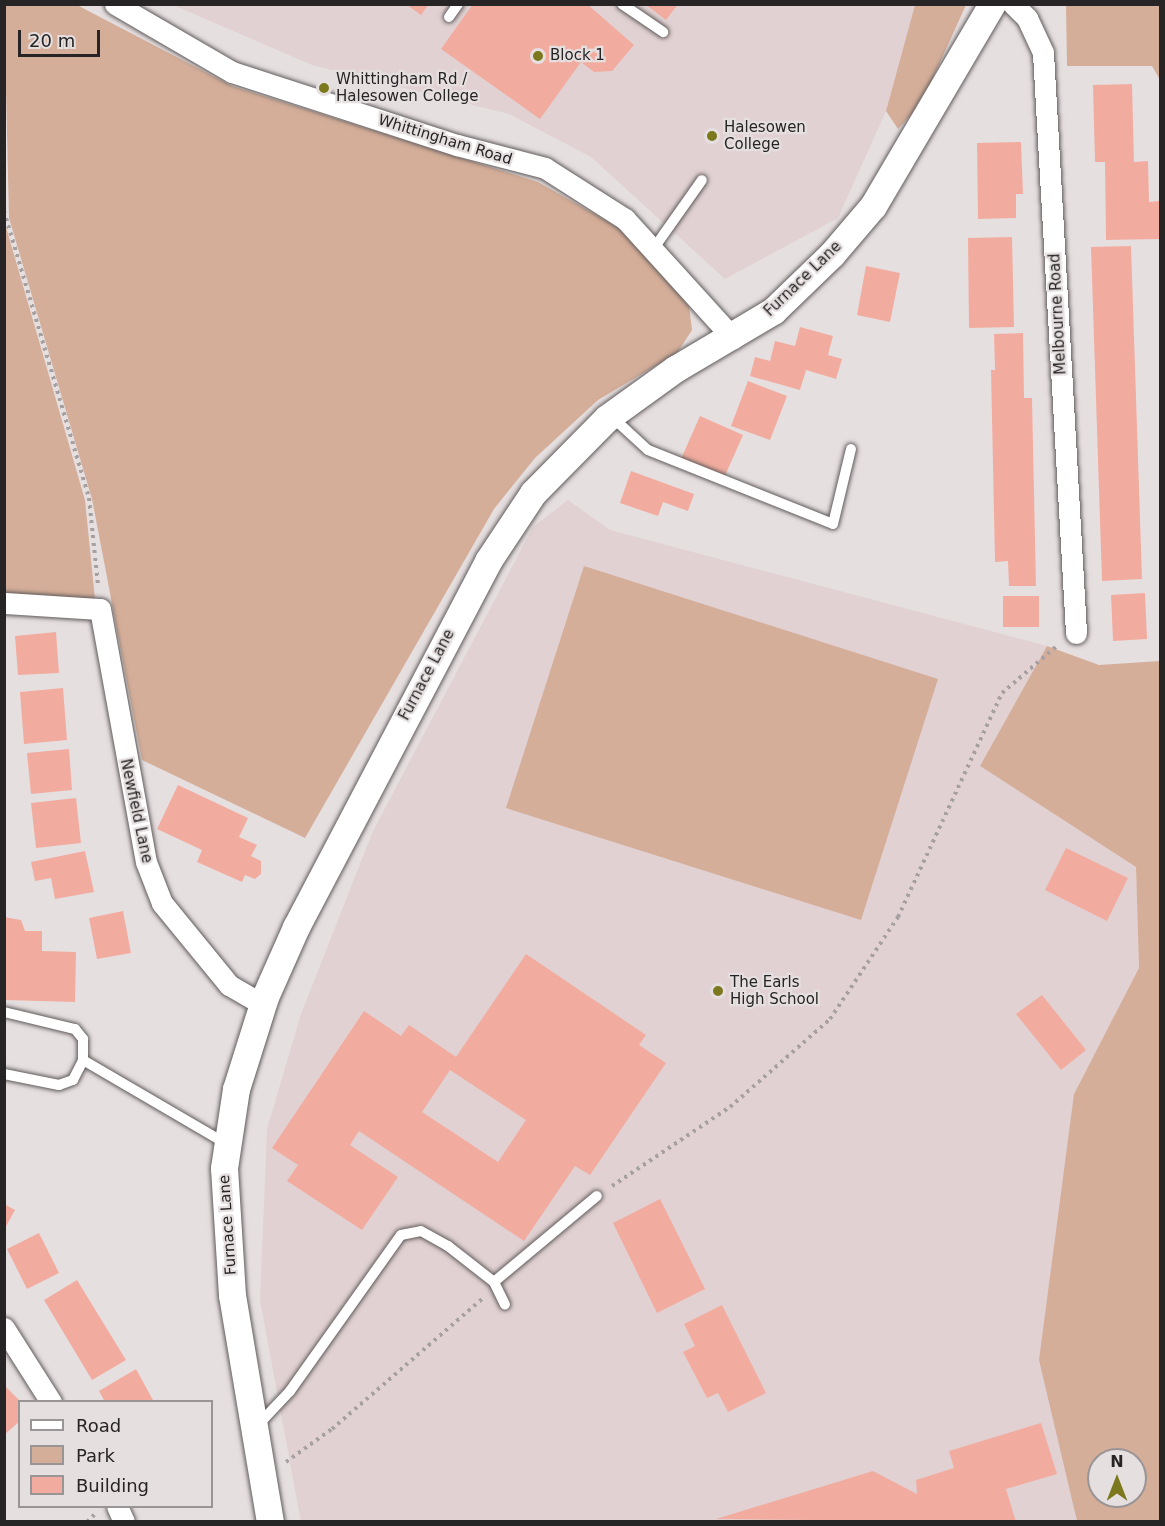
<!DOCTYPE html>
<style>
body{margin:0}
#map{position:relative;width:1165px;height:1526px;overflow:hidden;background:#e6dfe0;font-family:"DejaVu Sans",sans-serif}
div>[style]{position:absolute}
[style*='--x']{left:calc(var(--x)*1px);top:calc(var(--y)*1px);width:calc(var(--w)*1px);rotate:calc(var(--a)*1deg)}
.built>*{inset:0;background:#e1d1d2}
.green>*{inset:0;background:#d4ae99}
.building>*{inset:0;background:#f2ac9f}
.path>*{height:4px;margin-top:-2px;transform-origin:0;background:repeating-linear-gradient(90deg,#a6a0a1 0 3px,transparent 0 7.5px)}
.roads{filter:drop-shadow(0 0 2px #615b5b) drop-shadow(0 0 2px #615b5b)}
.service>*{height:10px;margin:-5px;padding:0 5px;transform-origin:5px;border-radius:5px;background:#fff}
.minor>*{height:21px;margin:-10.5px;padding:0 10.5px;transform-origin:10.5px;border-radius:10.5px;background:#fff}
.tertiary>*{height:27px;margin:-13.5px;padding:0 13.5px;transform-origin:13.5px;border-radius:13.5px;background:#fff}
.dots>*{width:16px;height:16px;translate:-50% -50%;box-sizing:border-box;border:3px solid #e6dfe0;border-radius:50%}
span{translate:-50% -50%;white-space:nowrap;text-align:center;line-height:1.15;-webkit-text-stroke:4.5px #e6dfe0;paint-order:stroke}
.poi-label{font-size:15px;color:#262424}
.left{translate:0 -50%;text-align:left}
.street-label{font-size:15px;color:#262424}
.frame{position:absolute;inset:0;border:6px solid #262424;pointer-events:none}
.legend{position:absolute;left:18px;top:1400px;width:195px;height:108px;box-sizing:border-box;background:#e6dfe0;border:2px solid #999495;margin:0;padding:8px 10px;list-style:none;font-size:18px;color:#262424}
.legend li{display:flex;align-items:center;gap:12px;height:30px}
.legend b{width:30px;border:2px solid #999495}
.north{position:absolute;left:1087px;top:1448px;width:60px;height:60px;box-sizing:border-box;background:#e6dfe0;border:2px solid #999495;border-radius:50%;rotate:0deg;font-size:16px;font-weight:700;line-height:24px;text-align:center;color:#262424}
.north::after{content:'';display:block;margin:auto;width:21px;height:27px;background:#7b781e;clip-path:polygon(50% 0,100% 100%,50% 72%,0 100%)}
.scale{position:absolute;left:18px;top:30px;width:82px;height:27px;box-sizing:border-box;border:3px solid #262424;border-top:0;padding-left:8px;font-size:18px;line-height:21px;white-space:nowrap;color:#262424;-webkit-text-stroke:4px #e6dfe0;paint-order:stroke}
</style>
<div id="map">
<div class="built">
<div style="clip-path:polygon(173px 5px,915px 5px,886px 111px,838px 218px,725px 279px,591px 157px,509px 114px,312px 65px)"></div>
<div style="clip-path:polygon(568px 500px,610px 530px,1047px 646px,980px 766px,1136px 867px,1139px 969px,1074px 1094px,1076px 1521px,301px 1522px,260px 1300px,267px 1129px,301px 1014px,373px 831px,533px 527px)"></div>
</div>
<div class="green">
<div style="clip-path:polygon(4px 5px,77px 5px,232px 86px,538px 182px,621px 229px,689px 306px,692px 330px,677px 353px,598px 400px,535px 458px,494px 509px,305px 838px,142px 760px,92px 499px,9px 218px)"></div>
<div style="clip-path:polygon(915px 5px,966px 5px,921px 104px,898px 129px,886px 111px)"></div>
<div style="clip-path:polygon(1066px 5px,1160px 5px,1160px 80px,1152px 66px,1067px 66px)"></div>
<div style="clip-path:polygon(4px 220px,85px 500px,95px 599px,5px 593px)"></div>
<div style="clip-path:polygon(584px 566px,938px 679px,861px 920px,506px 808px)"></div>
<div style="clip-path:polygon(evenodd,1047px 646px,1099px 665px,1160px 661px,1160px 1521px,1077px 1521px,1039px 1360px,1074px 1094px,1139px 968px,1136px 867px,980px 766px,1047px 646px,1099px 1460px,1135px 1460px,1135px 1496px,1099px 1496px,1099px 1460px)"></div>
</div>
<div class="building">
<div style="clip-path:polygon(406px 4px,429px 4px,421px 15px)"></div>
<div style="clip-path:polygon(473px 4px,587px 4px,634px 45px,612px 71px,594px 72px,581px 62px,540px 119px,441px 49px)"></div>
<div style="clip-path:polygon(645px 4px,678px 4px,666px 20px)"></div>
<div style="clip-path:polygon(1132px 84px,1134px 162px,1148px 161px,1149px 202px,1159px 201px,1160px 239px,1106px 240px,1105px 162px,1095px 162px,1093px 85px)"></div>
<div style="clip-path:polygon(1021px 142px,1023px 194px,1016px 194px,1016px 218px,978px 219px,977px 143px)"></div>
<div style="clip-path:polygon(1012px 237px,1014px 327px,969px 328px,968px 238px)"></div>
<div style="clip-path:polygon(1131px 246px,1142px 579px,1102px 581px,1091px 247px)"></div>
<div style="clip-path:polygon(866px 266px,900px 273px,890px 322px,857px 315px)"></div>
<div style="clip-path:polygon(800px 327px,833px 336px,828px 355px,842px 359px,836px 379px,806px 370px,800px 390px,750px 376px,755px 357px,770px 361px,775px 341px,795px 346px)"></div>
<div style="clip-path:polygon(1023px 333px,1024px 398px,1032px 398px,1036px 586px,1009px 586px,1008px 561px,995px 562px,991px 370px,995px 370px,994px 334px)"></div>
<div style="clip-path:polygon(748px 381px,787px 396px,770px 440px,731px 426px)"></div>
<div style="clip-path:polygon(700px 416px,743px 435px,724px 478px,681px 459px)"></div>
<div style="clip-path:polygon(631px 471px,694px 494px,688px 511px,663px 502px,658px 516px,620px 503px)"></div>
<div style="clip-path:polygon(1145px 593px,1147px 639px,1113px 641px,1111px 595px)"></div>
<div style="clip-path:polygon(1003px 596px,1039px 596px,1039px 627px,1003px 627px)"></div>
<div style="clip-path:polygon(56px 632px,59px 673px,18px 675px,15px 636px)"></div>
<div style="clip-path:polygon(63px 688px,67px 740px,24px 744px,20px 692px)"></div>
<div style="clip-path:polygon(69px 749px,72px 790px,31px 794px,27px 753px)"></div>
<div style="clip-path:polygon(178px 785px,248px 818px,239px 837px,257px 845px,251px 856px,261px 861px,261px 874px,255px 879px,245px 875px,242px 882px,197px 862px,202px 850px,157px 829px)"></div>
<div style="clip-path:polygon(76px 798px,81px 843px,36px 848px,31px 803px)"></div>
<div style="clip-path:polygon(1066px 848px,1128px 878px,1107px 921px,1045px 890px)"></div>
<div style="clip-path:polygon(85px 851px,94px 892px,55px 899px,51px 878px,35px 881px,31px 862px)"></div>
<div style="clip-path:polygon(123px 911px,131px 953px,97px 959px,89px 918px)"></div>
<div style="clip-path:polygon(4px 917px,21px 920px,25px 931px,42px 931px,42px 951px,76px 952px,75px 1002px,4px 1000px)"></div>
<div style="clip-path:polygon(evenodd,526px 954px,646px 1035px,639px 1045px,666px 1063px,590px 1175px,575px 1166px,524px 1241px,359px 1131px,350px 1145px,398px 1177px,362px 1230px,287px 1181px,298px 1165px,272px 1148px,364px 1011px,401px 1036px,409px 1025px,456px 1057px,526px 954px,450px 1070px,526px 1120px,498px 1162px,422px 1112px,450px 1070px)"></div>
<div style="clip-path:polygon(1042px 995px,1086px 1050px,1061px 1070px,1016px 1014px)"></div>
<div style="clip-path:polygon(660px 1199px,705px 1289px,657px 1313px,613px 1223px)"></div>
<div style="clip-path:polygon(4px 1204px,15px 1210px,4px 1230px)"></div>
<div style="clip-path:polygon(39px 1233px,59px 1273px,27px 1289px,7px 1249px)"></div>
<div style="clip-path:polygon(77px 1280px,126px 1360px,92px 1380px,44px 1300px)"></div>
<div style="clip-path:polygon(722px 1305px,766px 1393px,728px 1412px,718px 1393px,707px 1398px,683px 1352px,695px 1346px,684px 1324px)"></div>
<div style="clip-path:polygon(136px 1369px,154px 1402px,105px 1402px,99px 1391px)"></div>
<div style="clip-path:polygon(6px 1387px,20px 1401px,20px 1421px,4px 1435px)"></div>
<div style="clip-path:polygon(1041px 1423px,1057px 1474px,1006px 1489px,1016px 1522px,716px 1519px,873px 1471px,917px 1494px,916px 1480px,954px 1468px,949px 1451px)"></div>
</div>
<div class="path">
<div style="--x:4;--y:211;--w:299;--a:73.5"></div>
<div style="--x:89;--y:498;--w:87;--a:84.1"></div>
<div style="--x:612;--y:1186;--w:142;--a:-33.8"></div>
<div style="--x:730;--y:1107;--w:133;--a:-41.3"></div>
<div style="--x:830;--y:1019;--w:123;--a:-56.3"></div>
<div style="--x:898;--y:917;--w:247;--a:-65.1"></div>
<div style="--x:1002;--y:693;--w:74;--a:-40.6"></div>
<div style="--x:286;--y:1462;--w:57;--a:-35.7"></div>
<div style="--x:332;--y:1429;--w:200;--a:-40.9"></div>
<div style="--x:87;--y:1522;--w:11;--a:-45"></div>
</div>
<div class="roads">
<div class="service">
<div style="--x:622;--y:4;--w:50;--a:34.3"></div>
<div style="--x:449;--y:17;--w:16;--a:-55"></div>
<div style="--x:654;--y:248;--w:83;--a:-54.8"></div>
<div style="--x:611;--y:416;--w:50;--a:42.6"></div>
<div style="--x:648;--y:450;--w:199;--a:21.8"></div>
<div style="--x:833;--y:524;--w:77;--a:-76.5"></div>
<div style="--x:4;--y:1012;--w:73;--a:13.5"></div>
<div style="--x:75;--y:1029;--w:13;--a:51"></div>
<div style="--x:83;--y:1039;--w:21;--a:90"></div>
<div style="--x:4;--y:1074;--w:56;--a:11.3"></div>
<div style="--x:59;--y:1085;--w:15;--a:-20"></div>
<div style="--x:73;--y:1080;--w:22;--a:-63"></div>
<div style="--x:83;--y:1060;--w:167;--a:30.3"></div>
<div style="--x:494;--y:1282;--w:134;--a:-39.9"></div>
<div style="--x:257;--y:1426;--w:48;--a:-46.7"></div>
<div style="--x:290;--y:1391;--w:191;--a:-54.6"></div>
<div style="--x:401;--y:1235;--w:20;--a:-11"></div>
<div style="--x:421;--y:1231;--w:31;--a:29"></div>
<div style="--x:448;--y:1246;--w:58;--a:38"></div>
<div style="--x:494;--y:1282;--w:25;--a:64"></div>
</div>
<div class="minor">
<div style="--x:115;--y:4;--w:135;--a:30.2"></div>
<div style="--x:232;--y:72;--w:237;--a:18"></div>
<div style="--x:457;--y:145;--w:91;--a:14.6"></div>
<div style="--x:545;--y:168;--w:95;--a:32.5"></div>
<div style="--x:625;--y:219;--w:161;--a:47.8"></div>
<div style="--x:1013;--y:4;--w:20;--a:45"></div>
<div style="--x:1027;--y:18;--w:38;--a:65"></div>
<div style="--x:1043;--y:53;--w:581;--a:86.74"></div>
<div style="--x:4;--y:603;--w:96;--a:3.6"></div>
<div style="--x:100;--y:609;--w:257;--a:79.7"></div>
<div style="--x:146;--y:862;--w:44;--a:68.7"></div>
<div style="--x:162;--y:903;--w:106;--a:50.7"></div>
<div style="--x:229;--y:985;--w:39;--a:30"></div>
<div style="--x:4;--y:1328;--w:88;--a:57.6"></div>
<div style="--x:117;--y:1506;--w:17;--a:66"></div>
</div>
<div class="tertiary">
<div style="--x:270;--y:1522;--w:230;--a:-99.5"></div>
<div style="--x:232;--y:1295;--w:127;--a:-93.6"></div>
<div style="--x:224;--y:1168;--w:80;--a:-81.4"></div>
<div style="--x:236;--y:1089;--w:96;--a:-72.5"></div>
<div style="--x:265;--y:997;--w:77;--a:-66.1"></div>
<div style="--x:296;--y:927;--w:413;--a:-62.3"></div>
<div style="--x:488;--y:561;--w:82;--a:-56.5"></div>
<div style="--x:533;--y:493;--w:105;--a:-45.4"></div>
<div style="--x:607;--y:418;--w:84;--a:-35.8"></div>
<div style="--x:675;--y:369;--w:114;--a:-30.6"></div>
<div style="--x:773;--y:311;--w:82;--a:-44"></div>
<div style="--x:832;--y:254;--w:63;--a:-49.5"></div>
<div style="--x:873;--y:206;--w:234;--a:-59.5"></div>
</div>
</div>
<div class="dots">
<div style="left:538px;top:56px;background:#7b781e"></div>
<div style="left:324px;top:88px;background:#7b781e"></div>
<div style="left:712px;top:136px;background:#7b781e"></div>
<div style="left:718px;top:991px;background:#7b781e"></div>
</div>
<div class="poi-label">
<span class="left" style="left:550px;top:56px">Block 1</span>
<span class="left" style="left:336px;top:88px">Whittingham Rd /<br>Halesowen College</span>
<span class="left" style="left:724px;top:136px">Halesowen<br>College</span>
<span class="left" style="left:730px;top:991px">The Earls<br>High School</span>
</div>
<div class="street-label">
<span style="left:445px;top:140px;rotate:17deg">Whittingham Road</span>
<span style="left:803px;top:279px;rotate:-44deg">Furnace Lane</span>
<span style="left:1058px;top:314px;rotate:-93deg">Melbourne Road</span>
<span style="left:427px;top:675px;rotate:-62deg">Furnace Lane</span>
<span style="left:136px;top:811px;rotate:78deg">Newfield Lane</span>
<span style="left:228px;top:1225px;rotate:-94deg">Furnace Lane</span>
</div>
<div class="frame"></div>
<ul class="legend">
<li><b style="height:8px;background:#fff"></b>Road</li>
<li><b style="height:16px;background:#d4ae99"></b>Park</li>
<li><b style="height:16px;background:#f2ac9f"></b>Building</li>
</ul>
<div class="north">N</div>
<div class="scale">20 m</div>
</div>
